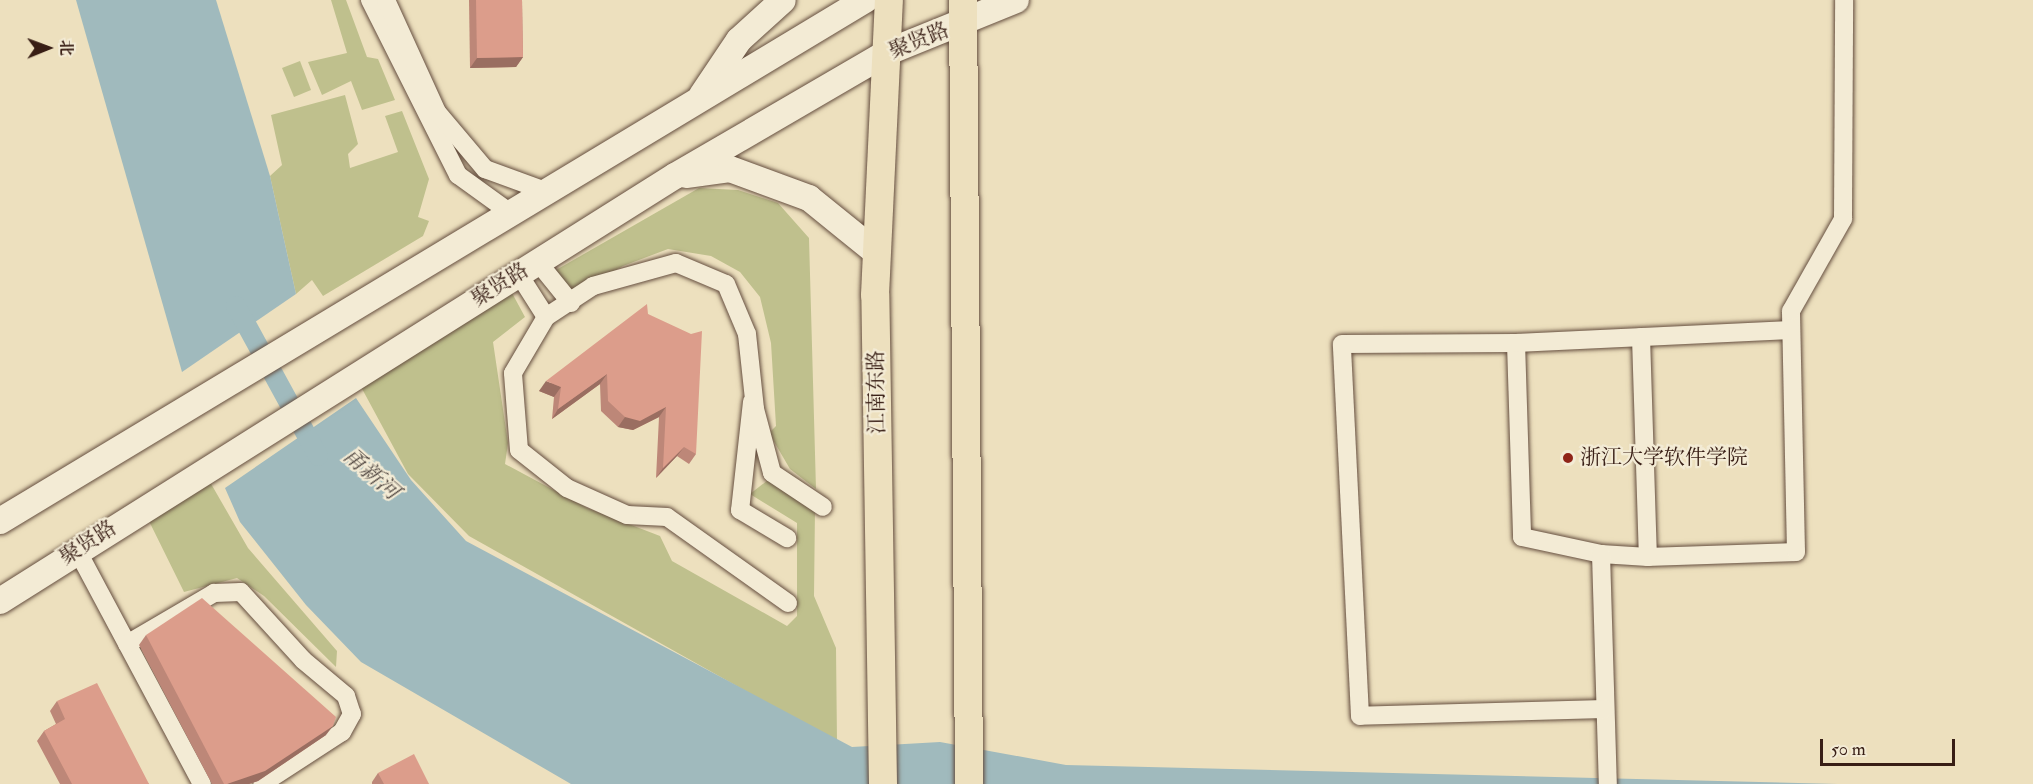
<!DOCTYPE html>
<meta charset="utf-8">
<style>
body{margin:0}
#map{position:relative;width:2033px;height:784px;overflow:hidden;background:#ede0be;font-family:"IM FELL Double Pica","Noto Serif SC",serif}
div>[style]{position:absolute}
[style*='--x']{left:calc(var(--x)*1px);top:calc(var(--y)*1px);width:calc(var(--w)*1px);rotate:calc(var(--a)*1deg)}
.green>*{inset:0;background:#bfc08d}
.water>*{inset:0;background:#a0babd}
.canal>*{height:20px;margin:-10px;padding:0 10px;transform-origin:10px;border-radius:10px;background:#a0babd}
.roads{filter:drop-shadow(0 0 2px #654e3f) drop-shadow(0 0 2px #654e3f)}
.street>*{height:18px;margin:-9px;padding:0 9px;transform-origin:9px;border-radius:9px;background:#f3ebd5}
.secondary>*{height:26px;margin:-13px;padding:0 13px;transform-origin:13px;border-radius:13px;background:#f3ebd5}
.primary>*{height:28px;margin:-14px;padding:0 14px;transform-origin:14px;border-radius:14px;background:#ede0be}
.wall>*{inset:0;background:#bd8778}
.shaded-wall>*{inset:0;background:#9a6e61}
.building>*{inset:0;background:#dc9d8b}
.dots>*{width:16px;height:16px;translate:-50% -50%;box-sizing:border-box;border:3px solid #f3ebd5;border-radius:50%}
span{translate:-50% -50%;white-space:nowrap;text-align:center;line-height:1.15;-webkit-text-stroke:4.5px #f3ebd5;paint-order:stroke}
.street-label{font-size:21px;color:#381e15}
.poi-label{font-size:21px;color:#381e15}
.left{translate:0 -50%;text-align:left}
.water-label{font-size:22px;color:#574d47;font-style:italic}
.north{position:absolute;left:18px;top:18px;width:60px;height:60px;-webkit-text-stroke:4px #f3ebd5;paint-order:stroke;rotate:89deg;font-size:16px;font-weight:700;line-height:24px;text-align:center;color:#381e15}
.north::after{content:'';display:block;margin:auto;width:21px;height:27px;background:#381e15;clip-path:polygon(50% 0,100% 100%,50% 72%,0 100%)}
.scale{position:absolute;left:1820px;top:739px;width:135px;height:27px;box-sizing:border-box;border:3px solid #381e15;border-top:0;padding-left:8px;font-size:18px;line-height:21px;white-space:nowrap;color:#381e15;-webkit-text-stroke:4px #f3ebd5;paint-order:stroke}
</style>
<div id="map">
<div class="green">
<div style="clip-path:polygon(331px 0,346px 0,367px 57px,378px 59px,395px 100px,362px 110px,351px 81px,322px 95px,308px 62px,347px 53px)"></div>
<div style="clip-path:polygon(300px 61px,311px 90px,294px 97px,282px 68px)"></div>
<div style="clip-path:polygon(345px 95px,358px 144px,348px 154px,350px 168px,398px 152px,385px 116px,402px 111px,429px 179px,418px 217px,429px 221px,423px 236px,323px 296px,312px 280px,296px 294px,270px 176px,282px 165px,271px 115px)"></div>
<div style="clip-path:polygon(699px 188px,738px 190px,778px 203px,809px 238px,816px 489px,790px 469px,769px 433px,776px 426px,771px 343px,760px 297px,740px 272px,711px 256px,668px 249px,623px 266px,567px 298px,556px 270px)"></div>
<div style="clip-path:polygon(512px 293px,525px 317px,493px 342px,508px 443px,505px 464px,587px 508px,660px 536px,672px 561px,787px 626px,797px 616px,797px 523px,750px 494px,768px 480px,815px 509px,814px 596px,836px 648px,837px 742px,469px 536px,408px 474px,360px 385px)"></div>
<div style="clip-path:polygon(210px 482px,248px 548px,337px 651px,336px 667px,264px 596px,237px 578px,184px 592px,147px 517px)"></div>
</div>
<div class="water">
<div style="clip-path:polygon(76px 0,216px 0,270px 176px,296px 294px,182px 372px)"></div>
<div style="clip-path:polygon(356px 398px,411px 480px,466px 541px,852px 747px,940px 742px,1066px 765px,1838px 784px,571px 784px,361px 662px,306px 605px,240px 522px,225px 488px)"></div>
</div>
<div class="canal">
<div style="--x:236;--y:306;--w:171;--a:61.3"></div>
</div>
<div class="roads">
<div class="street">
<div style="--x:370;--y:0;--w:196;--a:63.3"></div>
<div style="--x:458;--y:175;--w:67;--a:35.8"></div>
<div style="--x:386;--y:0;--w:123;--a:65.5"></div>
<div style="--x:437;--y:112;--w:75;--a:49.9"></div>
<div style="--x:485;--y:169;--w:67;--a:20.1"></div>
<div style="--x:537;--y:261;--w:54;--a:51"></div>
<div style="--x:518;--y:273;--w:52;--a:57.5"></div>
<div style="--x:1641;--y:337;--w:220;--a:88.2"></div>
<div style="--x:1648;--y:557;--w:148;--a:-1.9"></div>
<div style="--x:1796;--y:552;--w:241;--a:-91.2"></div>
<div style="--x:1791;--y:311;--w:106;--a:-60.5"></div>
<div style="--x:1843;--y:219;--w:219;--a:-89.7"></div>
<div style="--x:1516;--y:343;--w:194;--a:88.2"></div>
<div style="--x:1522;--y:537;--w:81;--a:12.1"></div>
<div style="--x:1601;--y:554;--w:47;--a:3.7"></div>
<div style="--x:752;--y:402;--w:109;--a:96.3"></div>
<div style="--x:740;--y:510;--w:55;--a:30.8"></div>
<div style="--x:77;--y:550;--w:265;--a:61.9"></div>
<div style="--x:1601;--y:554;--w:230;--a:88.3"></div>
<div style="--x:788;--y:603;--w:148;--a:-144.6"></div>
<div style="--x:667;--y:517;--w:40;--a:-177.1"></div>
<div style="--x:627;--y:515;--w:66;--a:-155.8"></div>
<div style="--x:567;--y:488;--w:61;--a:-141.6"></div>
<div style="--x:519;--y:450;--w:77;--a:-94.5"></div>
<div style="--x:513;--y:373;--w:65;--a:-59.5"></div>
<div style="--x:546;--y:317;--w:56;--a:-33.4"></div>
<div style="--x:593;--y:286;--w:86;--a:-15.5"></div>
<div style="--x:676;--y:263;--w:54;--a:22.8"></div>
<div style="--x:726;--y:284;--w:54;--a:67.2"></div>
<div style="--x:747;--y:334;--w:75;--a:83.9"></div>
<div style="--x:755;--y:409;--w:66;--a:75.1"></div>
<div style="--x:772;--y:473;--w:61;--a:33.7"></div>
<div style="--x:127;--y:644;--w:101;--a:-30.4"></div>
<div style="--x:214;--y:593;--w:27;--a:-2"></div>
<div style="--x:241;--y:592;--w:92;--a:47.6"></div>
<div style="--x:303;--y:660;--w:56;--a:39.9"></div>
<div style="--x:346;--y:696;--w:19;--a:72"></div>
<div style="--x:352;--y:714;--w:21;--a:119"></div>
<div style="--x:342;--y:732;--w:95;--a:147"></div>
<div style="--x:1604;--y:709;--w:244;--a:178.4"></div>
<div style="--x:1360;--y:716;--w:372;--a:-92.8"></div>
<div style="--x:1342;--y:344;--w:174;--a:-0.3"></div>
<div style="--x:1516;--y:343;--w:275;--a:-2.7"></div>
</div>
<div class="secondary">
<div style="--x:702;--y:95;--w:66;--a:-56.1"></div>
<div style="--x:739;--y:40;--w:59;--a:-42.3"></div>
<div style="--x:686;--y:175;--w:44;--a:-7.8"></div>
<div style="--x:730;--y:169;--w:84;--a:20.2"></div>
<div style="--x:809;--y:198;--w:87;--a:39"></div>
<div style="--x:0;--y:521;--w:1010;--a:-31.06"></div>
<div style="--x:0;--y:601;--w:798;--a:-32.2"></div>
<div style="--x:675;--y:176;--w:246;--a:-30.2"></div>
<div style="--x:888;--y:52;--w:138;--a:-22.1"></div>
</div>
<div class="primary">
<div style="--x:963;--y:0;--w:784;--a:89.56"></div>
<div style="--x:883;--y:784;--w:489;--a:-90.9"></div>
<div style="--x:875;--y:295;--w:295;--a:-87.3"></div>
</div>
</div>
<div class="wall">
<div style="clip-path:polygon(469px 0,522px 0,523px 57px,516px 67px,470px 68px)"></div>
<div style="clip-path:polygon(648px 314px,696px 454px,689px 464px,677px 456px,656px 478px,659px 417px,633px 430px,618px 427px,601px 411px,600px 384px,552px 419px,554px 397px,539px 391px)"></div>
<div style="clip-path:polygon(146px 635px,326px 735px,258px 781px,249px 784px,212px 784px,139px 645px)"></div>
<div style="clip-path:polygon(57px 701px,149px 784px,60px 784px,37px 741px,44px 731px,56px 724px,50px 711px)"></div>
<div style="clip-path:polygon(378px 773px,429px 784px,372px 784px,372px 782px)"></div>
</div>
<div class="shaded-wall">
<div style="clip-path:polygon(523px 57px,516px 67px,470px 68px,477px 58px)"></div>
<div style="clip-path:polygon(607px 374px,600px 384px,552px 419px,558px 409px)"></div>
<div style="clip-path:polygon(546px 381px,561px 387px,554px 397px,539px 391px)"></div>
<div style="clip-path:polygon(666px 407px,659px 417px,633px 430px,618px 427px,625px 417px)"></div>
<div style="clip-path:polygon(684px 447px,677px 456px,656px 478px,663px 468px)"></div>
<div style="clip-path:polygon(333px 726px,326px 735px,258px 781px,249px 784px,227px 784px)"></div>
</div>
<div class="building">
<div style="clip-path:polygon(476px 0,522px 0,523px 57px,477px 58px)"></div>
<div style="clip-path:polygon(647px 304px,648px 314px,691px 334px,702px 331px,696px 454px,684px 447px,663px 468px,666px 407px,640px 421px,625px 417px,608px 401px,607px 374px,558px 409px,561px 387px,546px 381px)"></div>
<div style="clip-path:polygon(202px 598px,336px 717px,333px 726px,265px 771px,227px 784px,224px 784px,146px 635px)"></div>
<div style="clip-path:polygon(97px 683px,149px 784px,72px 784px,44px 731px,65px 719px,57px 701px)"></div>
<div style="clip-path:polygon(414px 754px,429px 784px,384px 784px,378px 773px)"></div>
</div>
<div class="dots">
<div style="left:1568px;top:458px;background:#8f2418"></div>
</div>
<div class="street-label">
<span style="left:919px;top:41px;rotate:-22deg">聚贤路</span>
<span style="left:500px;top:285px;rotate:-32deg">聚贤路</span>
<span style="left:877px;top:392px;rotate:-91deg">江南东路</span>
<span style="left:88px;top:543px;rotate:-33deg">聚贤路</span>
</div>
<div class="poi-label">
<span class="left" style="left:1580px;top:458px">浙江大学软件学院</span>
</div>
<div class="water-label">
<span style="left:371px;top:474px;rotate:41deg">甬新河</span>
</div>
<div class="north">北</div>
<div class="scale">50 m</div>
</div>
